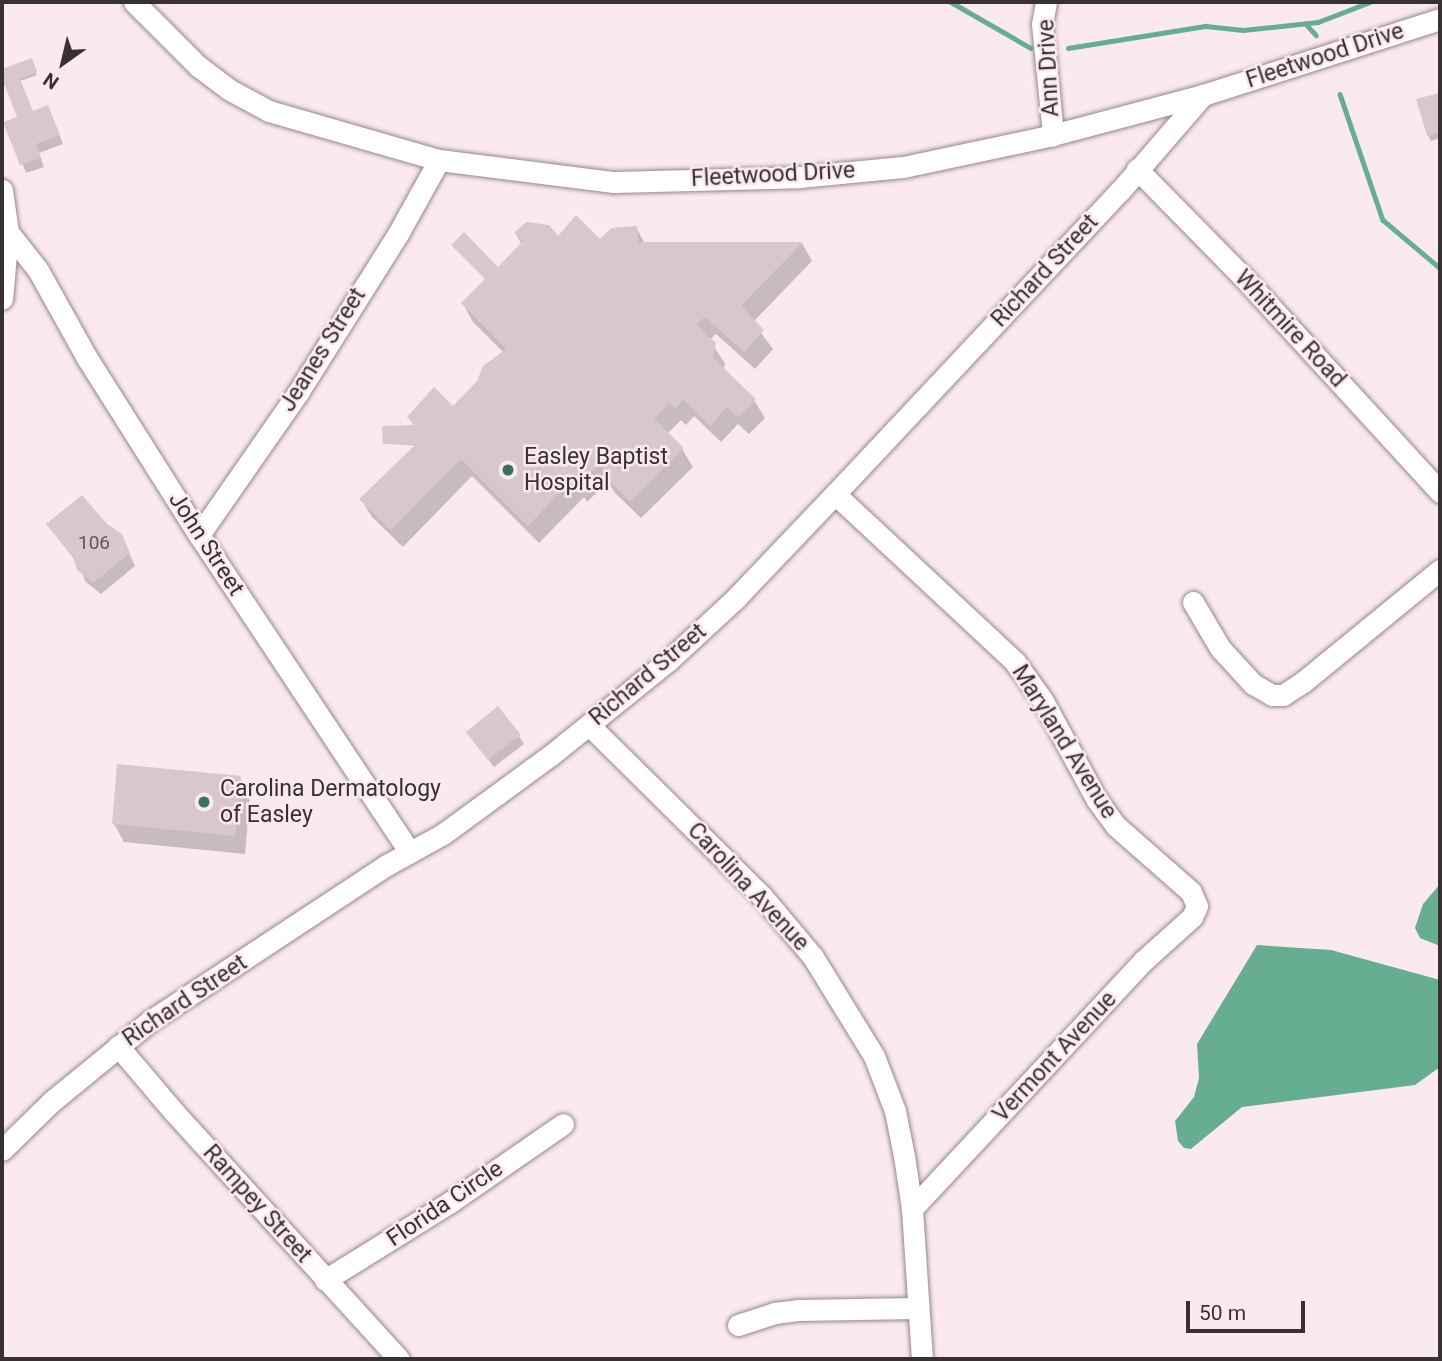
<!DOCTYPE html>
<style>
body{margin:0}
#map{position:relative;width:1442px;height:1361px;overflow:hidden;background:#fbe9f2;font-family:Roboto,sans-serif}
div>[style]{position:absolute}
[style*='--x']{left:calc(var(--x)*1px);top:calc(var(--y)*1px);width:calc(var(--w)*1px);rotate:calc(var(--a)*1deg)}
.water>*{inset:0;background:#66ad92}
.shadow>*{inset:0;background:#0003}
.stream>*{height:4.5px;margin:-2.25px;padding:0 2.25px;transform-origin:2.25px;border-radius:2.25px;background:#66ad92}
.building>*{inset:0;background:#d8c7cf}
.roads{filter:drop-shadow(0 0 2px #96868e) drop-shadow(0 0 2px #96868e)}
.minor>*{height:21px;margin:-10.5px;padding:0 10.5px;transform-origin:10.5px;border-radius:10.5px;background:#fff}
.dots>*{width:19px;height:19px;translate:-50% -50%;box-sizing:border-box;border:4px solid #fbe9f2;border-radius:50%}
span{translate:-50% -50%;white-space:nowrap;text-align:center;line-height:1.15;-webkit-text-stroke:5px #fbe9f2;paint-order:stroke}
.number-label{font-size:19px;color:#60565b}
.number-label span{-webkit-text-stroke-width:0}
.street-label{font-size:23px;color:#383134}
.poi-label{font-size:23px;color:#383134}
.left{translate:0 -50%;text-align:left}
.frame{position:absolute;inset:0;border:4px solid #383134;pointer-events:none}
.north{position:absolute;left:28px;top:28px;width:70px;height:70px;-webkit-text-stroke:5px #fbe9f2;paint-order:stroke;rotate:214deg;font-size:19px;font-weight:700;line-height:28px;text-align:center;color:#383134}
.north::after{content:'';display:block;margin:auto;width:24px;height:32px;background:#383134;clip-path:polygon(50% 0,100% 100%,50% 72%,0 100%)}
.scale{position:absolute;left:1186px;top:1301px;width:119px;height:32px;box-sizing:border-box;border:4px solid #383134;border-top:0;padding-left:9px;font-size:21px;line-height:24px;white-space:nowrap;color:#383134;-webkit-text-stroke:5px #fbe9f2;paint-order:stroke}
</style>
<div id="map">
<div class="water">
<div style="clip-path:polygon(1440px 884px,1440px 946px,1420px 938px,1415px 928px,1423px 904px)"></div>
<div style="clip-path:polygon(1257px 945px,1331px 950px,1440px 980px,1440px 1067px,1415px 1085px,1242px 1107px,1191px 1149px,1184px 1148px,1178px 1141px,1175px 1121px,1194px 1097px,1199px 1078px,1197px 1044px)"></div>
</div>
<div class="shadow">
<div style="clip-path:polygon(31px 60px,37px 75px,20px 81px,32px 113px,52px 116px,63px 144px,39px 153px,44px 167px,26px 173px,6px 123px,19px 118px,7px 85px,2px 86px,2px 71px)"></div>
<div style="clip-path:polygon(1438px 95px,1440px 138px,1431px 141px,1428px 135px)"></div>
<div style="clip-path:polygon(636px 227px,645px 244px,802px 243px,812px 261px,753px 322px,773px 349px,755px 369px,716px 334px,709px 340px,725px 363px,723px 371px,754px 400px,765px 418px,749px 434px,738px 424px,721px 442px,694px 416px,686px 425px,681px 420px,667px 434px,682px 449px,693px 467px,641px 518px,615px 493px,608px 482px,587px 502px,584px 497px,539px 543px,472px 476px,403px 547px,372px 517px,361px 499px,416px 446px,385px 443px,415px 427px,409px 417px,453px 408px,504px 353px,473px 322px,463px 304px,522px 245px,516px 234px,600px 241px)"></div>
<div style="clip-path:polygon(48px 525px,105px 525px,121px 535px,135px 566px,101px 594px,86px 582px,77px 563px)"></div>
<div style="clip-path:polygon(519px 736px,524px 744px,494px 767px,473px 741px)"></div>
<div style="clip-path:polygon(240px 778px,250px 796px,245px 854px,124px 842px,114px 824px)"></div>
</div>
<div class="stream">
<div style="--x:951;--y:2;--w:92;--a:29.9"></div>
<div style="--x:1306;--y:24;--w:15;--a:48"></div>
<div style="--x:1068;--y:48;--w:140;--a:-9.1"></div>
<div style="--x:1206;--y:26;--w:37;--a:6"></div>
<div style="--x:1243;--y:30;--w:75;--a:-6.1"></div>
<div style="--x:1318;--y:22;--w:56;--a:-21"></div>
<div style="--x:1340;--y:94;--w:133;--a:71.2"></div>
<div style="--x:1383;--y:220;--w:75;--a:40.1"></div>
</div>
<div class="building">
<div style="clip-path:polygon(32px 58px,37px 72px,20px 79px,33px 111px,48px 105px,60px 135px,36px 144px,41px 158px,20px 165px,3px 122px,17px 117px,4px 83px,2px 84px,2px 69px)"></div>
<div style="clip-path:polygon(1439px 93px,1440px 132px,1427px 136px,1416px 99px)"></div>
<div style="clip-path:polygon(576px 215px,600px 239px,611px 228px,637px 226px,638px 242px,803px 242px,741px 306px,764px 330px,744px 352px,705px 317px,696px 325px,716px 343px,713px 358px,756px 399px,738px 417px,727px 407px,710px 426px,683px 399px,675px 409px,670px 403px,654px 419px,684px 448px,630px 501px,603px 475px,607px 471px,599px 464px,576px 485px,572px 480px,528px 526px,461px 459px,391px 530px,359px 499px,415px 445px,383px 444px,382px 426px,414px 425px,407px 417px,434px 387px,453px 406px,477px 381px,483px 366px,506px 349px,461px 303px,485px 279px,451px 245px,464px 232px,498px 267px,523px 241px,514px 233px,526px 222px,549px 225px,558px 236px)"></div>
<div style="clip-path:polygon(82px 495px,107px 524px,122px 534px,130px 553px,93px 583px,77px 570px,73px 557px,46px 524px)"></div>
<div style="clip-path:polygon(498px 706px,521px 735px,488px 760px,466px 732px)"></div>
<div style="clip-path:polygon(117px 764px,241px 776px,235px 836px,112px 824px)"></div>
</div>
<div class="roads">
<div class="minor">
<div style="--x:134;--y:2;--w:91;--a:45"></div>
<div style="--x:198;--y:66;--w:38;--a:37"></div>
<div style="--x:228;--y:89;--w:47;--a:28.2"></div>
<div style="--x:269;--y:111;--w:177;--a:16.1"></div>
<div style="--x:439;--y:160;--w:176;--a:7.2"></div>
<div style="--x:614;--y:182;--w:185;--a:-1.5"></div>
<div style="--x:799;--y:177;--w:104;--a:-5.5"></div>
<div style="--x:903;--y:167;--w:153;--a:-12"></div>
<div style="--x:1053;--y:135;--w:155;--a:-14.9"></div>
<div style="--x:1203;--y:95;--w:249;--a:-17.8"></div>
<div style="--x:1046;--y:2;--w:22;--a:100"></div>
<div style="--x:1042;--y:24;--w:112;--a:84.3"></div>
<div style="--x:1137;--y:169;--w:154;--a:45.5"></div>
<div style="--x:1245;--y:279;--w:289;--a:47.5"></div>
<div style="--x:2;--y:190;--w:42;--a:81.9"></div>
<div style="--x:8;--y:232;--w:67;--a:95.1"></div>
<div style="--x:8;--y:232;--w:48;--a:51.7"></div>
<div style="--x:38;--y:270;--w:101;--a:60.9"></div>
<div style="--x:87;--y:358;--w:209;--a:57.7"></div>
<div style="--x:199;--y:535;--w:381;--a:56.4"></div>
<div style="--x:835;--y:494;--w:246;--a:43"></div>
<div style="--x:1015;--y:662;--w:48;--a:54.3"></div>
<div style="--x:1043;--y:701;--w:113;--a:61.4"></div>
<div style="--x:1097;--y:800;--w:32;--a:54"></div>
<div style="--x:1116;--y:826;--w:100;--a:41.3"></div>
<div style="--x:1191;--y:892;--w:15;--a:67"></div>
<div style="--x:1197;--y:906;--w:12;--a:114"></div>
<div style="--x:1192;--y:917;--w:66;--a:138.1"></div>
<div style="--x:1143;--y:961;--w:339;--a:133"></div>
<div style="--x:199;--y:535;--w:175;--a:-55.2"></div>
<div style="--x:299;--y:391;--w:188;--a:-57.8"></div>
<div style="--x:399;--y:232;--w:82;--a:-60.9"></div>
<div style="--x:1193;--y:602;--w:53;--a:59.6"></div>
<div style="--x:1220;--y:648;--w:49;--a:47.5"></div>
<div style="--x:1253;--y:684;--w:22;--a:30"></div>
<div style="--x:1272;--y:695;--w:11;--a:0"></div>
<div style="--x:1283;--y:695;--w:24;--a:-33"></div>
<div style="--x:1303;--y:682;--w:177;--a:-39.3"></div>
<div style="--x:589;--y:725;--w:242;--a:44.7"></div>
<div style="--x:761;--y:895;--w:81;--a:50"></div>
<div style="--x:813;--y:957;--w:116;--a:58.4"></div>
<div style="--x:874;--y:1056;--w:59;--a:69.1"></div>
<div style="--x:895;--y:1111;--w:46;--a:78.7"></div>
<div style="--x:904;--y:1156;--w:54;--a:81.4"></div>
<div style="--x:912;--y:1209;--w:150;--a:86.2"></div>
<div style="--x:118;--y:1046;--w:87;--a:49.7"></div>
<div style="--x:174;--y:1112;--w:334;--a:47.7"></div>
<div style="--x:2;--y:1150;--w:69;--a:-44.4"></div>
<div style="--x:51;--y:1102;--w:128;--a:-39.3"></div>
<div style="--x:150;--y:1021;--w:282;--a:-33.4"></div>
<div style="--x:385;--y:866;--w:66;--a:-28.9"></div>
<div style="--x:443;--y:834;--w:134;--a:-36.2"></div>
<div style="--x:551;--y:755;--w:150;--a:-38.8"></div>
<div style="--x:668;--y:661;--w:93;--a:-42.8"></div>
<div style="--x:736;--y:598;--w:144;--a:-46.4"></div>
<div style="--x:835;--y:494;--w:416;--a:-46.8"></div>
<div style="--x:1120;--y:191;--w:127;--a:-49.2"></div>
<div style="--x:325;--y:1280;--w:150;--a:-31.9"></div>
<div style="--x:452;--y:1201;--w:135;--a:-34.7"></div>
<div style="--x:738;--y:1325;--w:38;--a:-18"></div>
<div style="--x:774;--y:1313;--w:24;--a:-7"></div>
<div style="--x:798;--y:1310;--w:119;--a:-1"></div>
</div>
</div>
<div class="dots">
<div style="left:508px;top:470px;background:#36725c"></div>
<div style="left:204px;top:802px;background:#36725c"></div>
</div>
<div class="number-label">
<span style="left:94px;top:543px">106</span>
</div>
<div class="street-label">
<span style="left:1325px;top:56px;rotate:-18deg">Fleetwood Drive</span>
<span style="left:1049px;top:68px;rotate:-93deg">Ann Drive</span>
<span style="left:773px;top:175px;rotate:-3deg">Fleetwood Drive</span>
<span style="left:1045px;top:271px;rotate:-47deg">Richard Street</span>
<span style="left:1290px;top:329px;rotate:47deg">Whitmire Road</span>
<span style="left:323px;top:350px;rotate:-58deg">Jeanes Street</span>
<span style="left:206px;top:544px;rotate:57deg">John Street</span>
<span style="left:648px;top:675px;rotate:-40deg">Richard Street</span>
<span style="left:1064px;top:742px;rotate:58deg">Maryland Avenue</span>
<span style="left:748px;top:887px;rotate:47deg">Carolina Avenue</span>
<span style="left:185px;top:1001px;rotate:-34deg">Richard Street</span>
<span style="left:1055px;top:1057px;rotate:-47deg">Vermont Avenue</span>
<span style="left:257px;top:1204px;rotate:48deg">Rampey Street</span>
<span style="left:445px;top:1204px;rotate:-34deg">Florida Circle</span>
</div>
<div class="poi-label">
<span class="left" style="left:524px;top:470px">Easley Baptist<br>Hospital</span>
<span class="left" style="left:220px;top:802px">Carolina Dermatology<br>of Easley</span>
</div>
<div class="frame"></div>
<div class="north">N</div>
<div class="scale">50 m</div>
</div>
